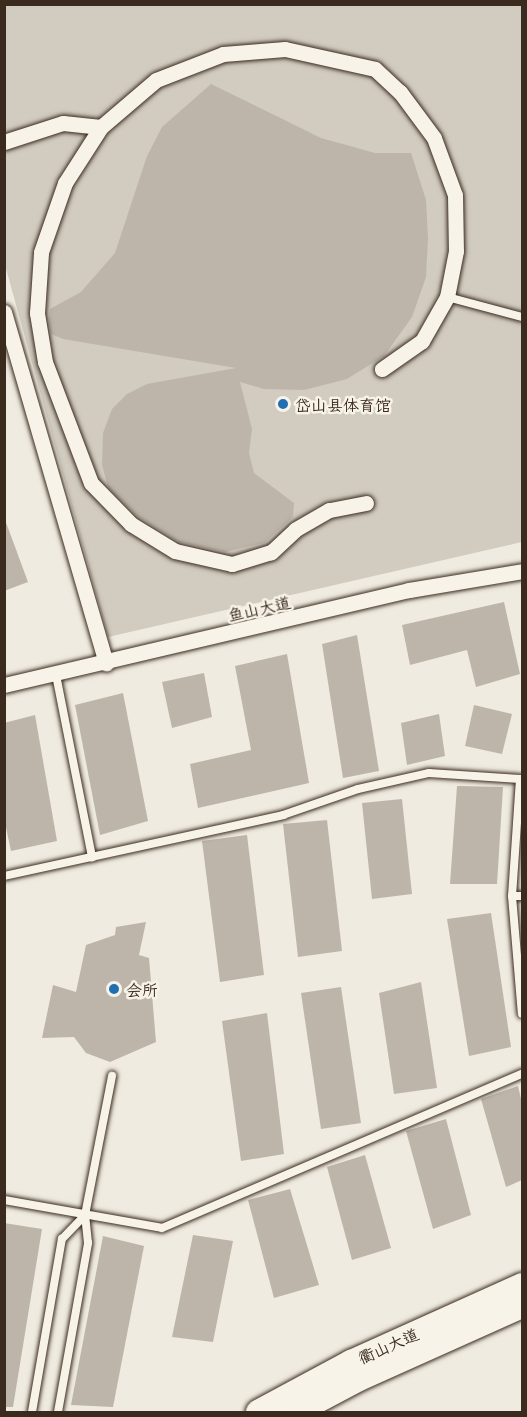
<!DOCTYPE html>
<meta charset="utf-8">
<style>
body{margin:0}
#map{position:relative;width:527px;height:1417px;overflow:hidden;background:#efebe0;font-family:"Playpen Sans","LXGW WenKai TC",sans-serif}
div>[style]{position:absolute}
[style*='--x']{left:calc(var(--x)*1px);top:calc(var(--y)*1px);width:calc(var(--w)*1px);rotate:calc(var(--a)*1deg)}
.green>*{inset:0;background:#d1cbc0}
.building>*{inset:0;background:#bdb5aa}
.roads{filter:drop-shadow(0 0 2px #3b2a1e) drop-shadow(0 0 2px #3b2a1e)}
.lane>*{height:8px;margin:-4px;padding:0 4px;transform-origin:4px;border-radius:4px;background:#f7f3e8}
.street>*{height:15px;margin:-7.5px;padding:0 7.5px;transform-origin:7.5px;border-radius:7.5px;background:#f7f3e8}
.primary>*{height:24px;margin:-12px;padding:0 12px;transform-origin:12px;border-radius:12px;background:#f7f3e8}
.dots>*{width:16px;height:16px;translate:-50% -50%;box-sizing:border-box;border:3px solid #f7f3e8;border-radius:50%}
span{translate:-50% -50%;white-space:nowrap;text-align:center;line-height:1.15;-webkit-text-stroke:5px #f7f3e8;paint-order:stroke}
.poi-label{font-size:16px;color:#3b2a1e}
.left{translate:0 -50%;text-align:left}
.street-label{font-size:16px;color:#3b2a1e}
.frame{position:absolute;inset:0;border:6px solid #3b2a1e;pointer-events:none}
</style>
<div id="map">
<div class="green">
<div style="clip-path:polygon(4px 5px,522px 5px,522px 542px,108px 637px,5px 265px)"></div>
</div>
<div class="building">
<div style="clip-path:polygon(211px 84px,321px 138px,375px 153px,411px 153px,426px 200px,428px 238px,426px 277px,412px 317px,384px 356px,347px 379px,304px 390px,264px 389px,240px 382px,252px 429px,249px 453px,254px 473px,294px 503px,293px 517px,264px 543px,225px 552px,179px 542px,137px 516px,108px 487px,102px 465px,103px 433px,112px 409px,127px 394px,147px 384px,236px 368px,63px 339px,51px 334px,49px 322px,50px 309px,81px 292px,115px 253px,147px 156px,162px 127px)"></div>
<div style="clip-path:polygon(4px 517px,28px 582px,4px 591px)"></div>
<div style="clip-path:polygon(504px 602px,520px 674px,476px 687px,467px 650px,410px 665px,402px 625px)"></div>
<div style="clip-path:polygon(357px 635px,379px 771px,343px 778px,322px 644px)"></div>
<div style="clip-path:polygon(287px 654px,309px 783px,198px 808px,190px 764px,251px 750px,235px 666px)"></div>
<div style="clip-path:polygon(204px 673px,212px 717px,172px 728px,162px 682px)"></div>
<div style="clip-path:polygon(123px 693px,148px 821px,100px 835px,75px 705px)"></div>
<div style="clip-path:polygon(474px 705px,512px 714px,502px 754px,465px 746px)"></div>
<div style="clip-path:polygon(439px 714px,445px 756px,407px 765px,401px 723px)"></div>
<div style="clip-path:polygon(35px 715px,57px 841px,11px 851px,4px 818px,4px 723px)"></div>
<div style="clip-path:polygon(457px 786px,503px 787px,497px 884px,450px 884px)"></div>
<div style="clip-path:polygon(402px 799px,412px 894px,372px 899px,362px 803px)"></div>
<div style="clip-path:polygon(327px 820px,342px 951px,298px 957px,283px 824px)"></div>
<div style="clip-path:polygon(247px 835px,264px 975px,220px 982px,202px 841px)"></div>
<div style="clip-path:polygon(491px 913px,511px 1047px,469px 1056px,447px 919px)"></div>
<div style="clip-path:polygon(146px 922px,139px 955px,149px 958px,156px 1042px,110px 1062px,86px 1053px,74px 1037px,42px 1038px,53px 985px,76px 992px,86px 945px,115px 935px,116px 927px)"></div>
<div style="clip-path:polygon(421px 982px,437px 1088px,394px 1094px,379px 993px)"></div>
<div style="clip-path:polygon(341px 987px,361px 1123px,321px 1129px,301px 993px)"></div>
<div style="clip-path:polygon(267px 1013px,284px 1154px,241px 1161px,222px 1021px)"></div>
<div style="clip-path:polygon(518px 1086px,522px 1103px,522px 1180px,506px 1187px,481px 1099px)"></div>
<div style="clip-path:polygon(446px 1119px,471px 1215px,433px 1229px,406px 1131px)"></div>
<div style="clip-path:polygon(365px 1155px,391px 1248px,352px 1260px,327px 1167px)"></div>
<div style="clip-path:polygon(290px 1189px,319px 1285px,274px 1298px,248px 1200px)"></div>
<div style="clip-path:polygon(4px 1223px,42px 1229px,13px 1407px,4px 1407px)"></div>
<div style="clip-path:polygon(193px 1235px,233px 1241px,213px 1342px,172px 1337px)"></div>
<div style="clip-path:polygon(103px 1236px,144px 1246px,113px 1407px,71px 1405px)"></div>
</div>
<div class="roads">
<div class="lane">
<div style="--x:447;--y:297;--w:78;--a:14.9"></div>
<div style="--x:56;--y:675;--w:186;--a:78.8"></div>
<div style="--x:4;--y:876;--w:286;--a:-12.3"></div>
<div style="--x:283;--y:815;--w:79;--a:-19.1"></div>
<div style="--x:358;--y:789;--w:73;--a:-12.7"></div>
<div style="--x:429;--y:773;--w:91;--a:3.8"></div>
<div style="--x:520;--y:779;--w:117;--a:93.9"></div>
<div style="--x:512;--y:896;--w:118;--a:85.2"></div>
<div style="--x:512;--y:896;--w:10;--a:0"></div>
<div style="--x:4;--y:1200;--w:160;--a:10"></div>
<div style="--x:162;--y:1228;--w:392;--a:-23.2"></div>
<div style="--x:32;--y:1412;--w:176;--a:-80.2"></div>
<div style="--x:62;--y:1239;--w:33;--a:-46"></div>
<div style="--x:58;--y:1412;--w:172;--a:-79.9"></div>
<div style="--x:88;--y:1243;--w:28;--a:-96"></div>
<div style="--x:85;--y:1215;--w:142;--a:-79"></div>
</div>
<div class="street">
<div style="--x:4;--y:142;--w:62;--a:-17.9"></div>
<div style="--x:63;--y:123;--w:38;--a:6"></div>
<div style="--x:4;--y:312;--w:366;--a:73.8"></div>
<div style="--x:366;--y:503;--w:38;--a:169"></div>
<div style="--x:329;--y:510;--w:39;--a:150"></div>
<div style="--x:295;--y:530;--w:33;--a:137"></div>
<div style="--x:271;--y:552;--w:41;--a:162.9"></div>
<div style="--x:232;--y:564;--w:58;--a:-167.2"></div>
<div style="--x:175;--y:551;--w:52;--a:-148.5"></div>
<div style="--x:131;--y:524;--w:57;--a:-134.3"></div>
<div style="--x:91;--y:483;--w:129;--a:-110.8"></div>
<div style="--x:45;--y:362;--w:50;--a:-99.3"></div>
<div style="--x:37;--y:313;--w:61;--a:-86.2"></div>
<div style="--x:41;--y:252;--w:73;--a:-70.8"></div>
<div style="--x:65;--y:183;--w:67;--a:-57.3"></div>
<div style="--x:101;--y:127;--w:72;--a:-40.5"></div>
<div style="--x:156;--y:80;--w:72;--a:-21.2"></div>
<div style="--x:223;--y:54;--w:62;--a:-4.6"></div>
<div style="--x:285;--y:49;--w:92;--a:12.5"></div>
<div style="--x:375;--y:69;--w:34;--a:43"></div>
<div style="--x:400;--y:92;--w:57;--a:53.5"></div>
<div style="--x:434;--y:138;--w:61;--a:69.8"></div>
<div style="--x:455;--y:195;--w:56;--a:89"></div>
<div style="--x:456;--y:251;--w:47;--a:101.1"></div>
<div style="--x:447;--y:297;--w:51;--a:119.6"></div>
<div style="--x:422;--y:341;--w:49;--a:145"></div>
<div style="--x:4;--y:685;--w:416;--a:-13.2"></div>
<div style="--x:409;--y:590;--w:115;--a:-9.5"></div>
</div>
<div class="primary">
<div style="--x:258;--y:1412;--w:106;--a:-28.3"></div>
<div style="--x:351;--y:1362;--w:188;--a:-24.2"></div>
<div style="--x:297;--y:1412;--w:70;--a:-28"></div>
<div style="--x:359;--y:1379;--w:179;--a:-24.1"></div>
</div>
</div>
<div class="dots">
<div style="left:283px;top:404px;background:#1f6fb2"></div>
<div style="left:114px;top:989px;background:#1f6fb2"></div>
</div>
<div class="poi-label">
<span class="left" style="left:295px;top:404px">岱山县体育馆</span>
<span class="left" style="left:126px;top:989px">会所</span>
</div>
<div class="street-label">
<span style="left:259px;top:608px;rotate:-13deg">鱼山大道</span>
<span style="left:388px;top:1345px;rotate:-24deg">衢山大道</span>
</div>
<div class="frame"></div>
</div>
